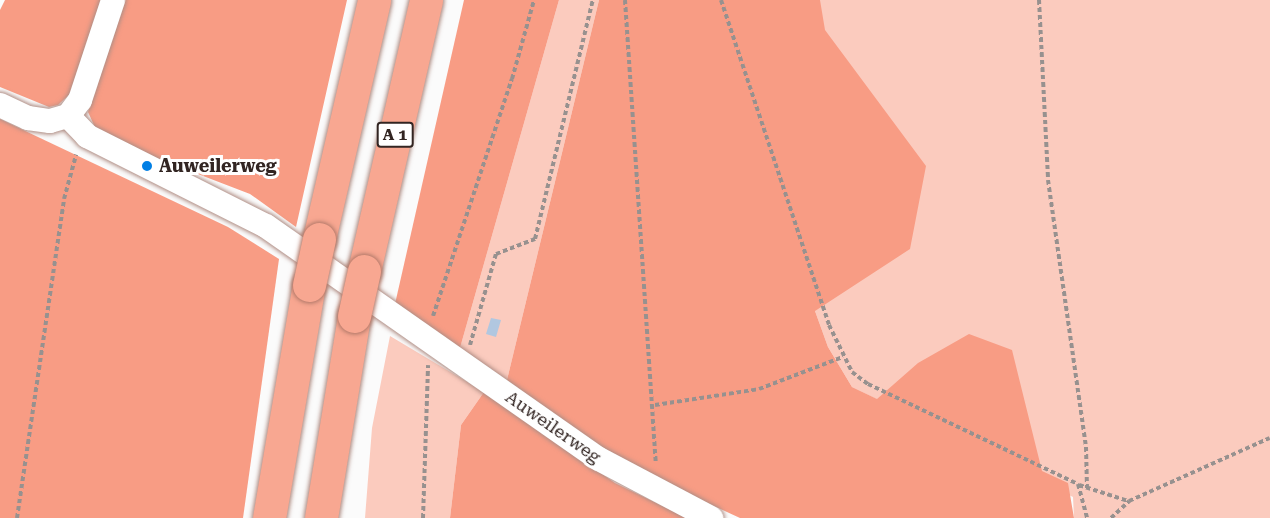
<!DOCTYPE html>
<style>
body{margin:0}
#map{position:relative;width:1270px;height:518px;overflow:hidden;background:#fbfbfb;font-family:"Roboto Serif",serif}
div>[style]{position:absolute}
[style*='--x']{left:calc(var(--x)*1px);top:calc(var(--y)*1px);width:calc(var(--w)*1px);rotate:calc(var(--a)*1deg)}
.green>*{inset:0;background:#fbcbbe}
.forest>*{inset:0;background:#f89c84}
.building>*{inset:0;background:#b1c7e0}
.path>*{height:4px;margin-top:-2px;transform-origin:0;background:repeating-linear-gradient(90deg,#97918f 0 4.5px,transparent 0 7.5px)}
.roads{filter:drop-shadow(0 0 2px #b08e85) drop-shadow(0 0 2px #b08e85)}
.minor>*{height:24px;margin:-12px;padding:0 12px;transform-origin:12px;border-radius:12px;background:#fff}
.highway>*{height:33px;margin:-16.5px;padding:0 16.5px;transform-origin:16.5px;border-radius:16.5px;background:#f8a791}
.bridges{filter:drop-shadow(0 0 2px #b37a6a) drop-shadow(0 0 2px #b37a6a)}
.highway-bridge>*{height:33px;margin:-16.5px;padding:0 16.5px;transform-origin:16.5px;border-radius:16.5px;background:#f8a791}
.dots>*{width:16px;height:16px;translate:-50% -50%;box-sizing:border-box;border:3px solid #fff;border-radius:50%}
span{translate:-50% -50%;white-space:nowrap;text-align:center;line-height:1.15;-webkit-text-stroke:6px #fff;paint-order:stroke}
.shield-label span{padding:2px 4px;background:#fff;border:2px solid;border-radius:4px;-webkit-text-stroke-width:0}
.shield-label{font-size:16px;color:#322522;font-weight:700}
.poi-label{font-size:18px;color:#322522;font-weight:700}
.left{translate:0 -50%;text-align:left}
.street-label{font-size:18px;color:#322522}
</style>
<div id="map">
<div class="green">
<div style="clip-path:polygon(559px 0,599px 0,507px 380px,460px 348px)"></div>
<div style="clip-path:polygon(715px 0,1270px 0,1270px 518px,1074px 518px,1073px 497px,852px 387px,828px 347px,815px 311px)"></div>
<div style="clip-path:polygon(390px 336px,484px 392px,461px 425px,450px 518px,365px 518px,372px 428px)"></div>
</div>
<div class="forest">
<div style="clip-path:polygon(5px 0,102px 0,72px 92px,58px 105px,49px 107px,0 87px,0 10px)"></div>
<div style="clip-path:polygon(125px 0,347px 0,296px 227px,250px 194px,99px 136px,88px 112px)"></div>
<div style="clip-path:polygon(464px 0,559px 0,460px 348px,395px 304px)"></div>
<div style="clip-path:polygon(599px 0,820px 0,825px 30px,926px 166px,910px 249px,815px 311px,828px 347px,852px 387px,877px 399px,918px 363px,969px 334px,1012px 350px,1042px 471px,1068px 483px,1074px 518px,740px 518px,627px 466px,507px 380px)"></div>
<div style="clip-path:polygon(0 119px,228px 227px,279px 259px,243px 518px,0 518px)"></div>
<div style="clip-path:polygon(484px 392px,615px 483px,687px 518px,450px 518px,461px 425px)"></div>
</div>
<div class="building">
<div style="clip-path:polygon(491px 318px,501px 320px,496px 337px,486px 334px)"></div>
</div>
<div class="path">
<div style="--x:625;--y:0;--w:465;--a:86.2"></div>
<div style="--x:721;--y:0;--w:342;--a:71.6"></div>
<div style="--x:829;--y:325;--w:52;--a:63.9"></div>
<div style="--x:852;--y:372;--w:20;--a:37"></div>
<div style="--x:868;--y:384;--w:233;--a:25.5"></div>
<div style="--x:1078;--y:484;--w:35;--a:75"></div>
<div style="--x:1039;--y:0;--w:180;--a:87.1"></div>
<div style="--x:1048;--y:180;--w:270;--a:81.9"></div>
<div style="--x:1086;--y:447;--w:41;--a:88.6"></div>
<div style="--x:433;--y:316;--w:250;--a:-71.6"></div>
<div style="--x:512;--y:79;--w:82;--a:-74.4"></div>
<div style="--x:470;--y:345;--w:95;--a:-74.1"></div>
<div style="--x:496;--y:254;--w:42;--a:-21"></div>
<div style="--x:535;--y:239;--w:246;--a:-76.4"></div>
<div style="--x:655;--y:405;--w:105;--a:-8.7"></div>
<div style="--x:759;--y:389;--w:90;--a:-20.9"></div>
<div style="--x:1079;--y:485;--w:52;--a:18.1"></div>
<div style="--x:17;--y:518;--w:322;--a:-81.6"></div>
<div style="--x:64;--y:199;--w:46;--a:-74.7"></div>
<div style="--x:423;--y:518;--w:153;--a:-88.1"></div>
<div style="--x:1111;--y:518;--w:25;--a:-43"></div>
<div style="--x:1129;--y:501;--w:154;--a:-24.1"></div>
</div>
<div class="roads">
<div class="minor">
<div style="--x:0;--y:105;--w:31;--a:25"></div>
<div style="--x:28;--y:118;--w:22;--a:8"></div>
<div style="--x:50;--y:121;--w:19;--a:-16"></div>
<div style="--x:68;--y:116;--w:28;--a:46"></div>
<div style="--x:87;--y:136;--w:200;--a:26.7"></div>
<div style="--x:266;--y:226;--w:406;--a:35"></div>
<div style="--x:599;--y:459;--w:127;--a:27.8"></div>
<div style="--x:68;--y:116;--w:20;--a:-53"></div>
<div style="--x:80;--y:100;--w:105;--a:-71.7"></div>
</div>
<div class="highway">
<div style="--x:319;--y:239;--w:245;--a:-77"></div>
<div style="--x:364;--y:271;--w:278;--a:-77.1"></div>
<div style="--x:269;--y:518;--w:236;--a:-80.3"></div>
<div style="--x:321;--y:518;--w:205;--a:-80.7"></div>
</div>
</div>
<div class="bridges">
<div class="highway-bridge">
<div style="--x:309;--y:285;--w:47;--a:-77.7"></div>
<div style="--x:354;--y:316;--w:46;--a:-77.5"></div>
</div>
</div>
<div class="dots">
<div style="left:147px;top:166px;background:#017fe5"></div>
</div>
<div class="shield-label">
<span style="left:395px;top:135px">A 1</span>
</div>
<div class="poi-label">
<span class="left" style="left:159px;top:166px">Auweilerweg</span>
</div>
<div class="street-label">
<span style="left:553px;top:427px;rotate:35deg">Auweilerweg</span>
</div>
</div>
